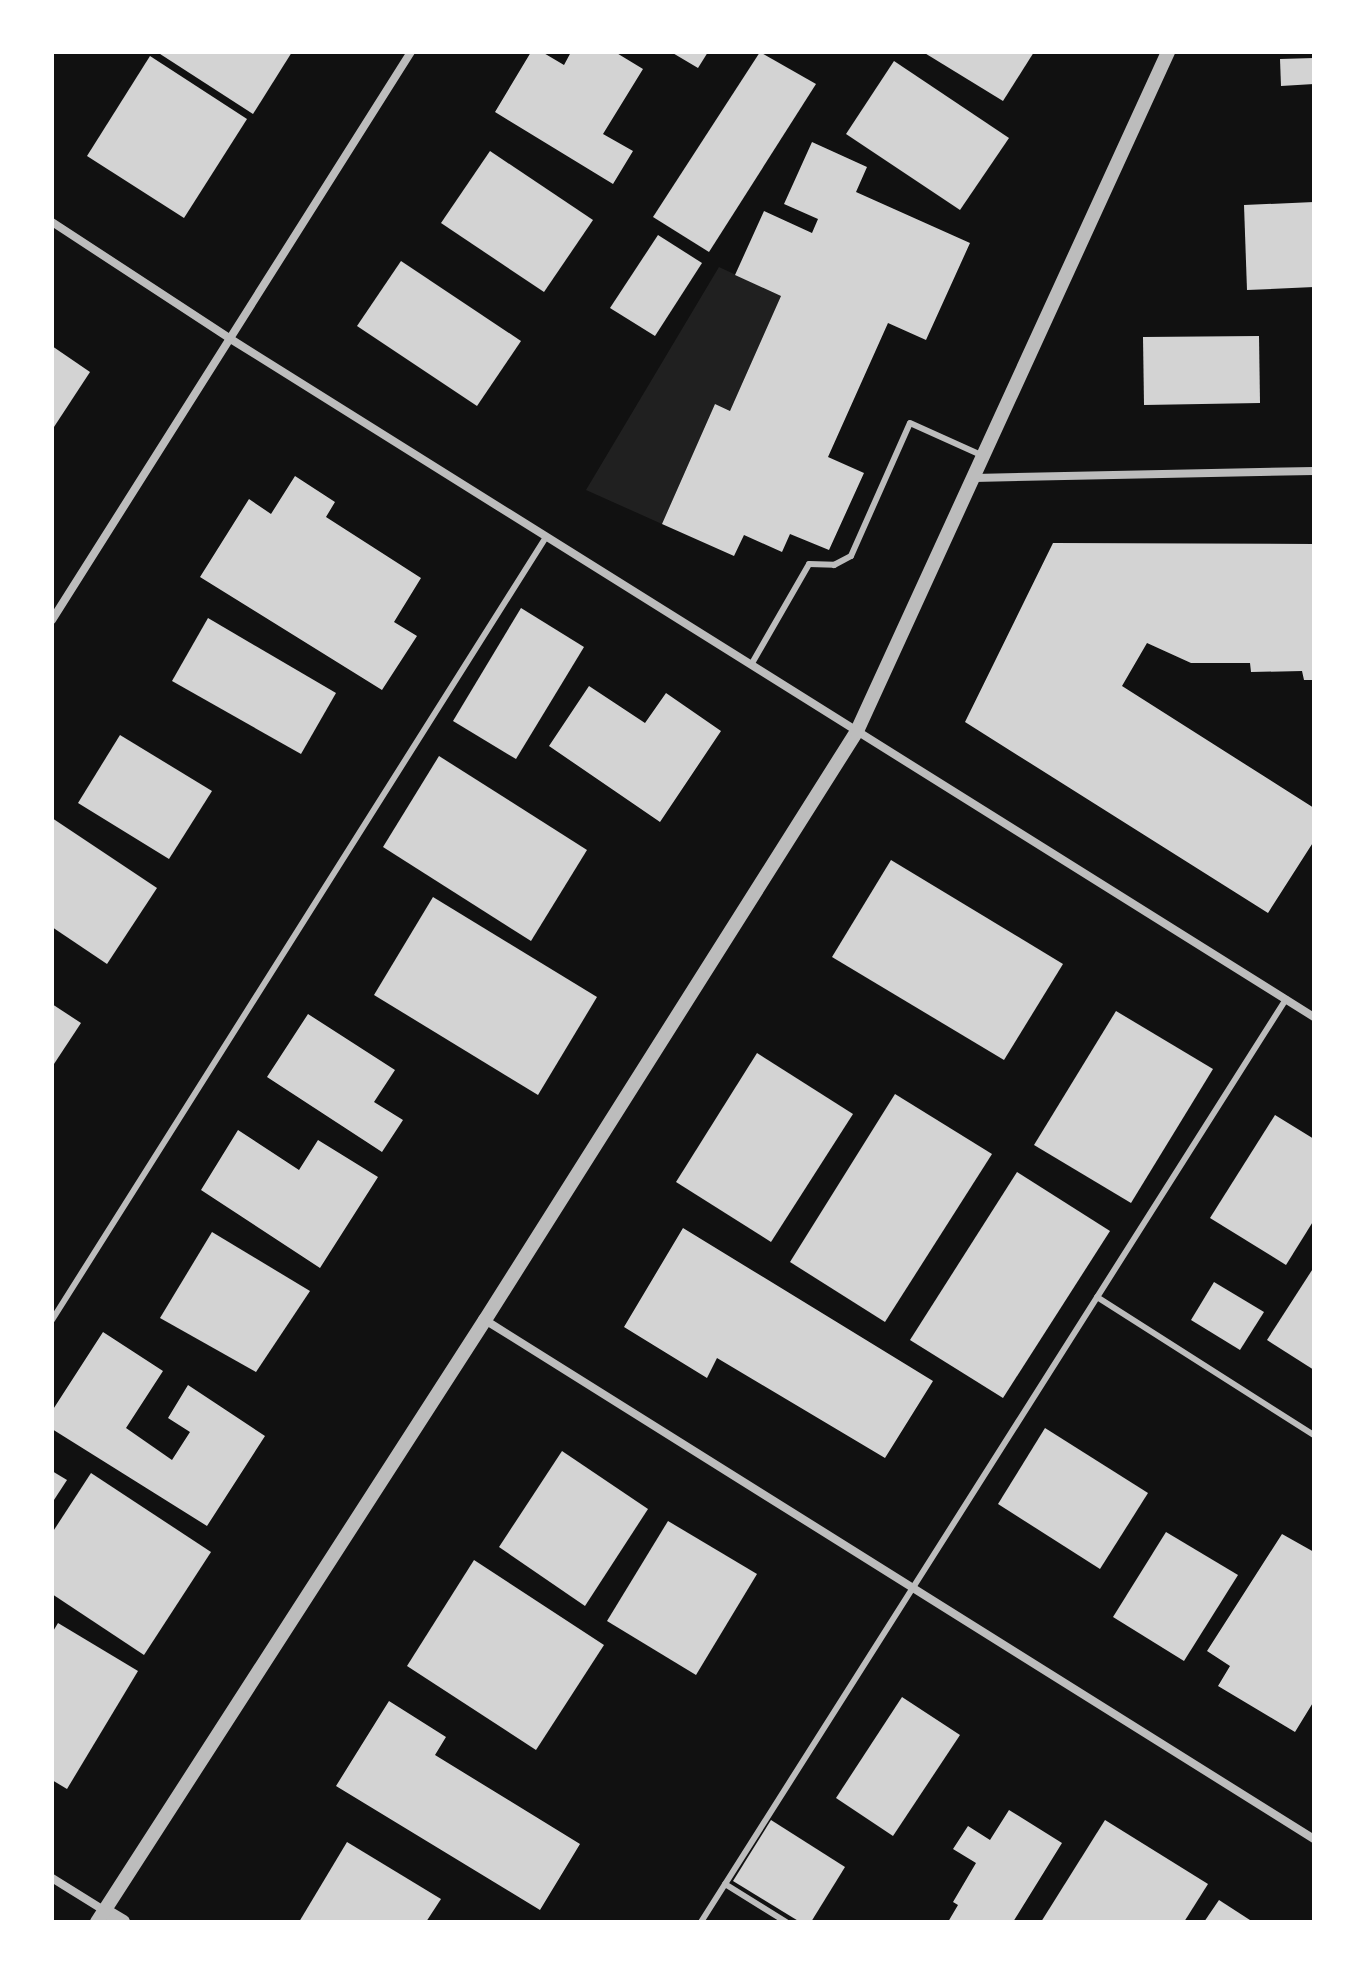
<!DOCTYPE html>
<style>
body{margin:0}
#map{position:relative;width:1366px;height:1974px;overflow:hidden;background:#111;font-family:Overpass,sans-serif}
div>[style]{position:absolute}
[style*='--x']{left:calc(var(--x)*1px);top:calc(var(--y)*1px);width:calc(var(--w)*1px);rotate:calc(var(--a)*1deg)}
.green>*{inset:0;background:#202020}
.building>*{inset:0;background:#d3d3d3}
.service>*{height:6px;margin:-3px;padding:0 3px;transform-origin:3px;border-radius:3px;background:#bcbcbc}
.minor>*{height:8px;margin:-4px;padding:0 4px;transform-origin:4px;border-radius:4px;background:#bcbcbc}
.tertiary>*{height:14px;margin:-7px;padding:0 7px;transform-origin:7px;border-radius:7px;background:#bcbcbc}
span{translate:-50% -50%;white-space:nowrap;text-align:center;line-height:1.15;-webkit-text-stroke:6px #fff;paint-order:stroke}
.frame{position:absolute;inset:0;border:54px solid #fff;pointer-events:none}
</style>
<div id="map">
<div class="green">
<div style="clip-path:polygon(719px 267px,781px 296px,730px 411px,715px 404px,662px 524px,586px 490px)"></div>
</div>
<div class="building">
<div style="clip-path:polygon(157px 52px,292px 52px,253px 114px)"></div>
<div style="clip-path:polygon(531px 52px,542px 52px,564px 65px,571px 52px,615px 52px,643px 69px,603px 134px,633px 151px,613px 184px,495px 112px)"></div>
<div style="clip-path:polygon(671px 52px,708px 52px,698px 68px)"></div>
<div style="clip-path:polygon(760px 52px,816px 84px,709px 252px,653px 217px)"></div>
<div style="clip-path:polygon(923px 52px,1034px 52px,1003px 101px)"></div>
<div style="clip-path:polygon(150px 56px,247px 119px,184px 218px,87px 156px)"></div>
<div style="clip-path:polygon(1314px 58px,1314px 84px,1281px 86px,1280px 59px)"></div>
<div style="clip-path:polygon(894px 61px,1009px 138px,960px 210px,846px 134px)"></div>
<div style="clip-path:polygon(812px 142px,867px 167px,856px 192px,970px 243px,926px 340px,888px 323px,828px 457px,864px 473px,829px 550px,790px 534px,782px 552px,744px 535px,734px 556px,662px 524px,715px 404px,730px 411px,781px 296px,735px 275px,764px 211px,812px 233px,818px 219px,784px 204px)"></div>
<div style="clip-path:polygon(490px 151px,593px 220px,544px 292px,441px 223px)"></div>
<div style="clip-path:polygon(1314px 202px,1314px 287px,1247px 290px,1244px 205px)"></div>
<div style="clip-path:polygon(658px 235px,702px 263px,655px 336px,610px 308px)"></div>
<div style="clip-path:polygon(401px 261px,521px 341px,477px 406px,357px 326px)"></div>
<div style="clip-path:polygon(1259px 336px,1260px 403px,1144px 405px,1143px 337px)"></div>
<div style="clip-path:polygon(52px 346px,90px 372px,52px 430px)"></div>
<div style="clip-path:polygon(295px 476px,335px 502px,326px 517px,421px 578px,394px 622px,417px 636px,382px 690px,200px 577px,249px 499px,271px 514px)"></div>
<div style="clip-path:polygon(1053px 543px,1313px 544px,1314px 680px,1304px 680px,1302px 671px,1251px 672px,1250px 663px,1191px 663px,1147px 643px,1122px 686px,1314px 808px,1314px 841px,1268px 913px,965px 722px)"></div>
<div style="clip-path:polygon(521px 608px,584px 647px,516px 759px,453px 721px)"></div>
<div style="clip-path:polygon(208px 618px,336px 693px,301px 754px,172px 681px)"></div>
<div style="clip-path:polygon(589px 686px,645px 723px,666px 693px,721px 731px,660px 822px,549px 746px)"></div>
<div style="clip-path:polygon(120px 735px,212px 791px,169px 859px,78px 803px)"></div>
<div style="clip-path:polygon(439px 756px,587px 850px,531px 941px,383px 847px)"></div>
<div style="clip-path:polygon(52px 818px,157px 888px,107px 964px,52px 927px)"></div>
<div style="clip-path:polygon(891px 860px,1063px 964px,1004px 1060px,832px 957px)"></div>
<div style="clip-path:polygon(433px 897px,597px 997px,538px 1095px,374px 995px)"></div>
<div style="clip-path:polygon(52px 1004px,81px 1023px,52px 1067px)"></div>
<div style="clip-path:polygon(1116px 1011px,1213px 1069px,1131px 1203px,1034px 1145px)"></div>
<div style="clip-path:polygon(308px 1014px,395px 1070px,374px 1102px,403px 1120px,382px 1152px,267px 1077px)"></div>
<div style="clip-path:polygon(757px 1053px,853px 1114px,771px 1242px,676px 1182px)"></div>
<div style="clip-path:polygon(895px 1094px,992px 1154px,885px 1322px,790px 1262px)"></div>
<div style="clip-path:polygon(1275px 1115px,1314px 1139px,1314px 1220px,1286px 1265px,1210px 1218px)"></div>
<div style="clip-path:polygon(238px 1130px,299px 1170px,318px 1140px,378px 1177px,320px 1268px,201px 1190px)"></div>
<div style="clip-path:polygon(1017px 1172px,1110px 1231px,1003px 1398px,910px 1340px)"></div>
<div style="clip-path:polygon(683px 1228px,933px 1381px,885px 1458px,717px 1358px,707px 1378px,624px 1327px)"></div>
<div style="clip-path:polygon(212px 1232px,310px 1291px,256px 1372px,160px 1318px)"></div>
<div style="clip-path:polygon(1314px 1267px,1314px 1370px,1267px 1340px)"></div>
<div style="clip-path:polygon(1214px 1282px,1264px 1312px,1240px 1350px,1191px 1320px)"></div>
<div style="clip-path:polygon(103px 1332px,163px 1371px,126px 1428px,172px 1460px,190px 1432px,168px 1418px,188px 1385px,265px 1436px,207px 1526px,52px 1429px,52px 1411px)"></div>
<div style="clip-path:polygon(1045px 1428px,1148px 1493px,1100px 1569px,998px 1504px)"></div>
<div style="clip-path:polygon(562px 1451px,648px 1509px,585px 1606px,499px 1547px)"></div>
<div style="clip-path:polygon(52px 1471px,67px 1480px,52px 1503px)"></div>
<div style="clip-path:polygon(91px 1473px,211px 1552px,144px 1655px,52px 1594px,52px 1533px)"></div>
<div style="clip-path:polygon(668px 1521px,757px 1574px,696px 1675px,607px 1621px)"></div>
<div style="clip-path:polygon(1166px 1532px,1238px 1575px,1184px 1661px,1113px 1617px)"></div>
<div style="clip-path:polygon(1282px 1534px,1314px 1552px,1314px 1701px,1295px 1732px,1218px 1686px,1230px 1666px,1207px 1651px)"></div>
<div style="clip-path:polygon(474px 1560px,604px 1645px,536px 1750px,407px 1666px)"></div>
<div style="clip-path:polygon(58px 1623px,138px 1671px,67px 1789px,52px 1780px,52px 1633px)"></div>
<div style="clip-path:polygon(902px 1697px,960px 1735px,893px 1836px,836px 1798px)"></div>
<div style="clip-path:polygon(389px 1701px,446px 1737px,435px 1755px,580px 1844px,540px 1910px,336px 1786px)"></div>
<div style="clip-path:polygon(1009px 1810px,1062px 1843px,1013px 1922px,948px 1922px,958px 1905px,953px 1902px,976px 1863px,953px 1849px,968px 1826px,990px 1840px)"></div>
<div style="clip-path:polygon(771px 1820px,845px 1867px,811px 1922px,800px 1922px,733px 1881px)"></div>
<div style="clip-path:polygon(1105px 1820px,1208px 1884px,1184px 1922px,1041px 1922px)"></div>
<div style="clip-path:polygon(347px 1842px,441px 1899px,426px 1922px,299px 1922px)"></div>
<div style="clip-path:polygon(1219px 1900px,1253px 1922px,1204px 1922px)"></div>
</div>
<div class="service">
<div style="--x:751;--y:665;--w:116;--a:-60.1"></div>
<div style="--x:809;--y:564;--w:25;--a:2"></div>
<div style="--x:834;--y:565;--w:19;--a:-28"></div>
<div style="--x:851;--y:556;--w:145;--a:-66.1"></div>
<div style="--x:910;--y:423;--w:78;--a:24.3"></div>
<div style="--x:1097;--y:1297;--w:257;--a:32.5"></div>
<div style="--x:52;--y:1320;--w:926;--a:-57.75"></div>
<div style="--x:725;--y:1884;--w:72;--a:31.9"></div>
<div style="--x:701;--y:1922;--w:1093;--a:-57.63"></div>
</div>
<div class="minor">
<div style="--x:52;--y:222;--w:212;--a:33.2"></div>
<div style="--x:229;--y:338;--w:1280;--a:32.04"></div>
<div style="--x:974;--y:478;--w:340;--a:-1.2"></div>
<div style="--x:52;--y:620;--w:672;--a:-57.71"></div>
<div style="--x:485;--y:1320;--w:978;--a:32.05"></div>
<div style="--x:52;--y:1878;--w:62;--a:31.9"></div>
</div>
<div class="tertiary">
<div style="--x:105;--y:1911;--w:21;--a:31"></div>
<div style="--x:97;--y:1922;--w:716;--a:-57.2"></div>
<div style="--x:485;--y:1320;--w:697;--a:-57.72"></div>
<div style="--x:857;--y:731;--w:747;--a:-65.39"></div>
</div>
<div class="frame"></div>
</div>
